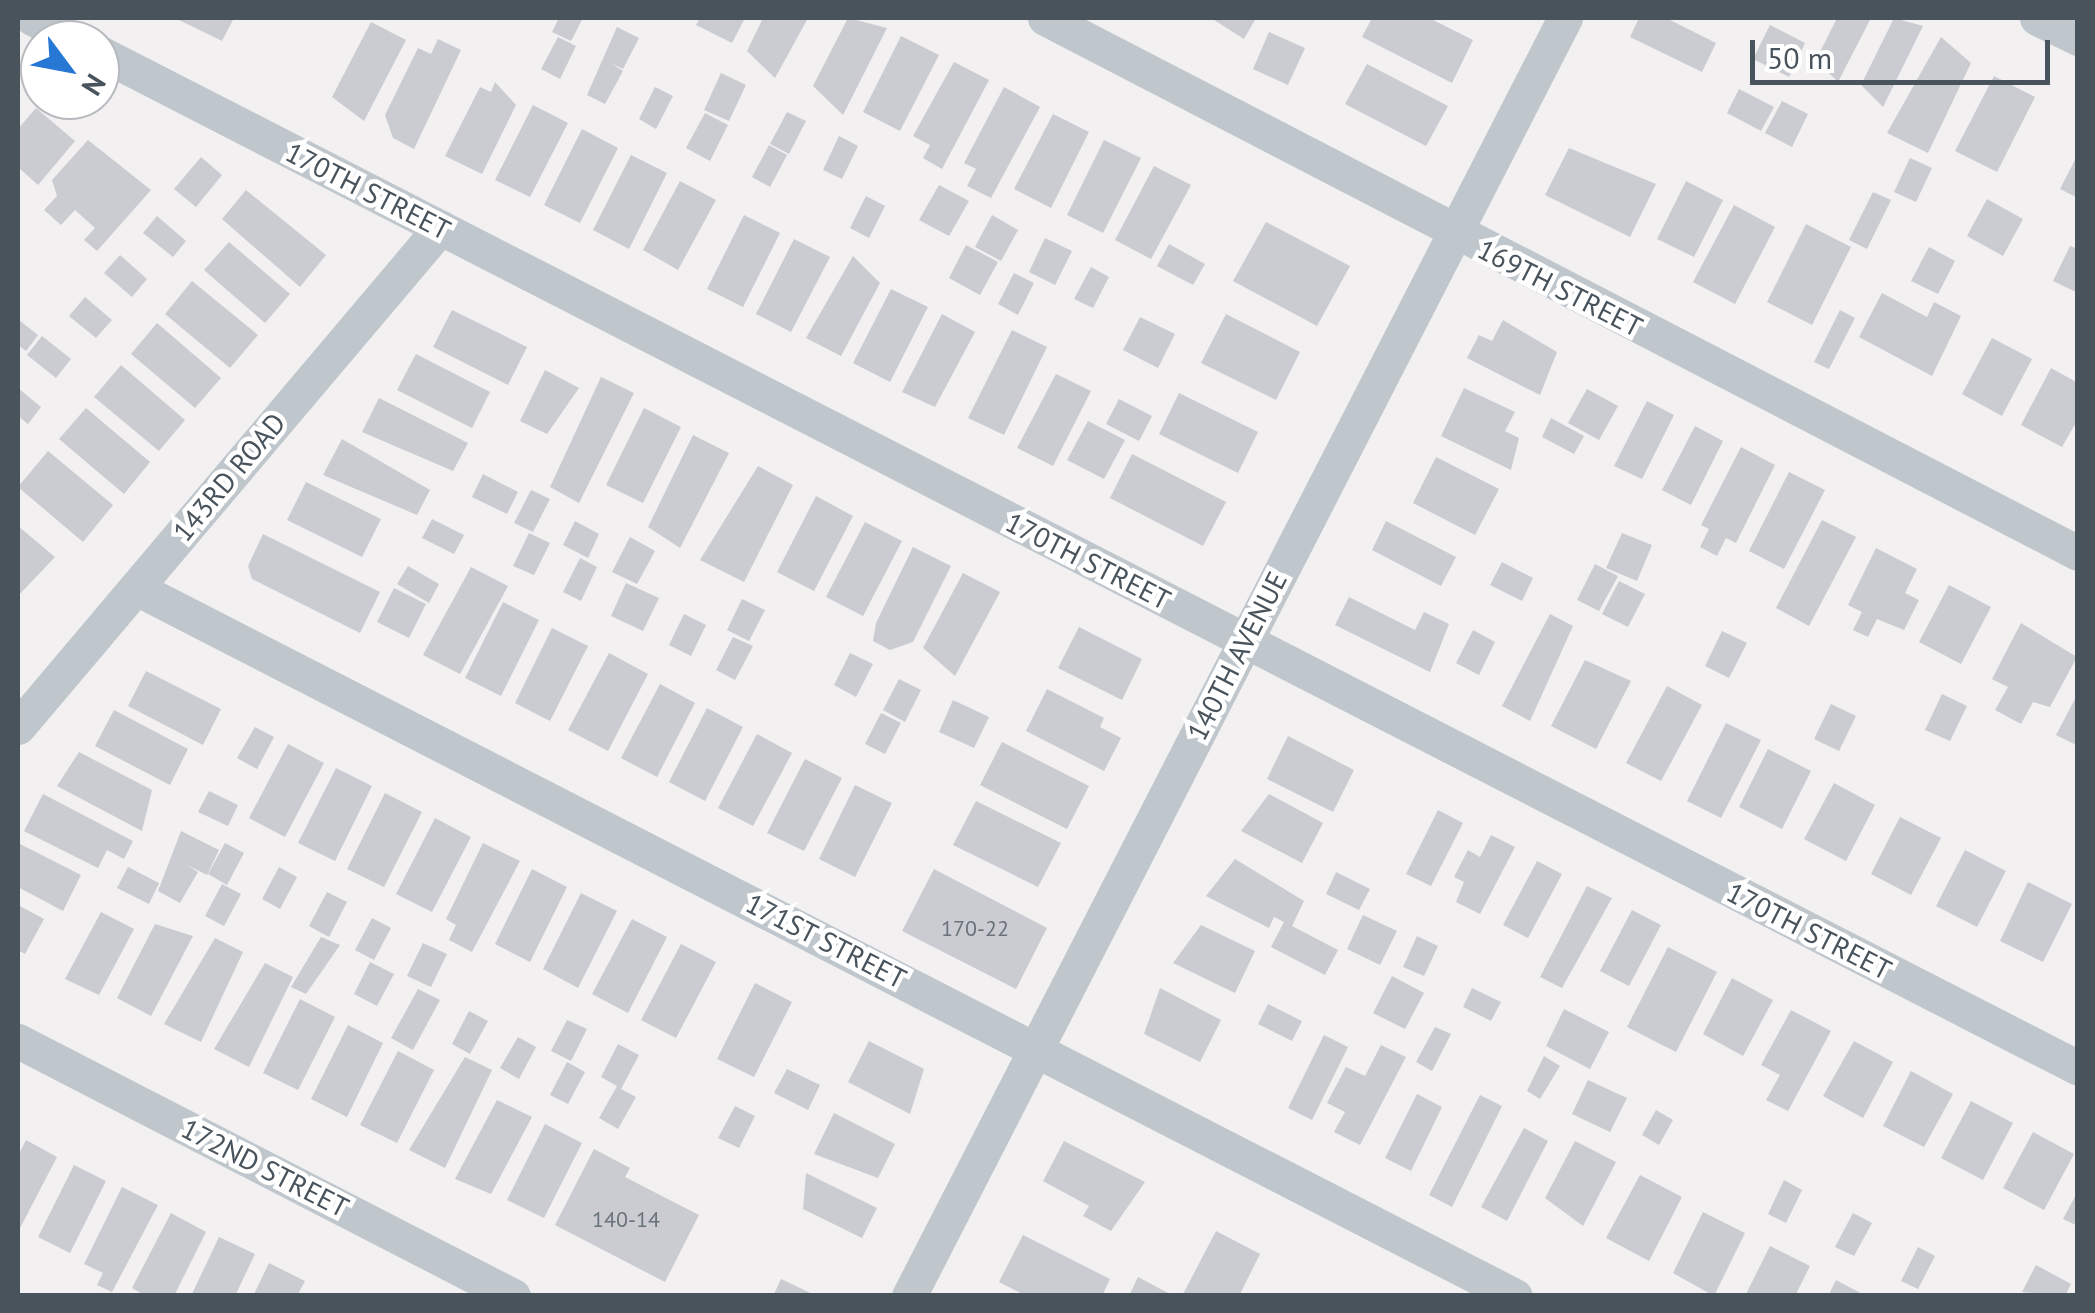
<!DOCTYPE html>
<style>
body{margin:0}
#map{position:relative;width:2095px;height:1313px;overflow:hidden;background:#f2f0f0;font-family:"PT Sans",sans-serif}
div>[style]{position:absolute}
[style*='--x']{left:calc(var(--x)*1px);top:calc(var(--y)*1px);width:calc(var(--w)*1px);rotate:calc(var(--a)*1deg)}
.building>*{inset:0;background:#caccd2}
.minor>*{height:35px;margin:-17.5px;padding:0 17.5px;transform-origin:17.5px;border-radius:17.5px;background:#bfc7cd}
span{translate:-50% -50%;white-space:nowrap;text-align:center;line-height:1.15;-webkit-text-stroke:9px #fff;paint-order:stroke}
.number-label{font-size:22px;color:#69717a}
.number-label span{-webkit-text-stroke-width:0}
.street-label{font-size:28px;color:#49535c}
.frame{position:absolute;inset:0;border:20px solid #49535c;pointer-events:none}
.north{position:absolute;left:20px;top:20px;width:100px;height:100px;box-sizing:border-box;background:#fff;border:2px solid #b6babe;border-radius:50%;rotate:122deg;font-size:28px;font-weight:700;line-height:40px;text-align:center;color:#49535c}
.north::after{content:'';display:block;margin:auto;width:35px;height:45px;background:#2778d5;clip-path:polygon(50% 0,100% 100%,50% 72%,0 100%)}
.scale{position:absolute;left:1750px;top:40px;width:300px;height:45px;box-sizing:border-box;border:5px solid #49535c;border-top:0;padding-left:12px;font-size:30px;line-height:35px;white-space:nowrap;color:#49535c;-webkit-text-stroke:8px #fff;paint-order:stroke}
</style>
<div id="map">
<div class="building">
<div style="clip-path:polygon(175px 18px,234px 18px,222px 41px)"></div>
<div style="clip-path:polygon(559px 18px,583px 18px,571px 41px,552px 32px)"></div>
<div style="clip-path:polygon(700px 18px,745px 18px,732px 43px,696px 25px)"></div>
<div style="clip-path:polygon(763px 18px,808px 18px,775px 78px,747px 51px)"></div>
<div style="clip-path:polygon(848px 18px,887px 28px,843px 115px,813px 86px)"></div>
<div style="clip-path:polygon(1211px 18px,1256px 18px,1244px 39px)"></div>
<div style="clip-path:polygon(1372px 18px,1429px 18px,1473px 40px,1452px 83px,1362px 37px)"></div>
<div style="clip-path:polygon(1639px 18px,1666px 18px,1716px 43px,1702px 72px,1630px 37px)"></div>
<div style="clip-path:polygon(1837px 18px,1871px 18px,1838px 82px,1816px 60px)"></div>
<div style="clip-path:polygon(1894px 18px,1923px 26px,1883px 107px,1861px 85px)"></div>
<div style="clip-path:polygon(371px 22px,406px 40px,364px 121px,332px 97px)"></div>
<div style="clip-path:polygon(1770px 25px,1805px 43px,1789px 77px,1753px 59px)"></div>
<div style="clip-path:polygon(617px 27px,639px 38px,623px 69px,611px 63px,623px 71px,605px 104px,587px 95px)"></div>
<div style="clip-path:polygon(1269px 32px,1305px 48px,1288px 85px,1253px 69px)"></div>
<div style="clip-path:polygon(901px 36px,939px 55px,900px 131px,863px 112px)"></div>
<div style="clip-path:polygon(558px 37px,576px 46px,560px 79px,541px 69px)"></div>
<div style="clip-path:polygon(1941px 37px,1971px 63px,1928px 153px,1887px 133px)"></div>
<div style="clip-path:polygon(438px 39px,461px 50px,414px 149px,393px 138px,385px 115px,418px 48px,431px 54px)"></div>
<div style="clip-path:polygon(954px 62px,989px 80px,942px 169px,923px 158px,930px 145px,913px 136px)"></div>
<div style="clip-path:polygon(1367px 64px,1448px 106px,1426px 146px,1345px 104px)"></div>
<div style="clip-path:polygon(721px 73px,746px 85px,729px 121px,704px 110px)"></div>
<div style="clip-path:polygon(1994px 76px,2035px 97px,1997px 172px,1955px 151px)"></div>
<div style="clip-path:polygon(495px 82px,516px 105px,482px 174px,445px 156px,480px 87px,491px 92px)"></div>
<div style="clip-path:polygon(655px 87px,673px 96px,656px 129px,639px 119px)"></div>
<div style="clip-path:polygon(1004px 87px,1040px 107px,991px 198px,967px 186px,976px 169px,964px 163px)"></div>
<div style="clip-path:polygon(1739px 89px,1774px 107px,1761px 131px,1727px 113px)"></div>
<div style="clip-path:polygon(1782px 101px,1808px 114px,1792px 147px,1765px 133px)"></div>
<div style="clip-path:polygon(533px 105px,568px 123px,530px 197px,495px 180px)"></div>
<div style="clip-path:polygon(36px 108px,75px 141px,38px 185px,18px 167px,18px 129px)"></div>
<div style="clip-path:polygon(787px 112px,806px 121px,789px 154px,770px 144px)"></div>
<div style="clip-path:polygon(705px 113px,728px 125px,710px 161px,686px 148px)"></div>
<div style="clip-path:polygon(1053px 114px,1089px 132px,1051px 208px,1014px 189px)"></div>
<div style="clip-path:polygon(582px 129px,618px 148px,580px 223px,544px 205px)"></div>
<div style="clip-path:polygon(839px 136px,858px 146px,842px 179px,823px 170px)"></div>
<div style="clip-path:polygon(88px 140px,151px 190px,97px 251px,84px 240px,95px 228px,75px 210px,61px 225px,44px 210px,57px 196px,52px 180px)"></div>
<div style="clip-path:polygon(1104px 140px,1141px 158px,1103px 233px,1067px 215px)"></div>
<div style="clip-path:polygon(769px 145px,787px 155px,770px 187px,752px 177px)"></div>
<div style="clip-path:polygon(1569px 148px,1656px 184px,1630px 237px,1545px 195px)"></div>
<div style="clip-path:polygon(2078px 154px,2078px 198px,2060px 189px)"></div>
<div style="clip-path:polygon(631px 155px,667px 173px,629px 249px,593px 230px)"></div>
<div style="clip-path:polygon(201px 157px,222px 175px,196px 207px,174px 189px)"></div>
<div style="clip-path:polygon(1910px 158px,1932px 168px,1916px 202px,1894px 192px)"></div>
<div style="clip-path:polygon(1154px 166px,1191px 185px,1151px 259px,1115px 240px)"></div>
<div style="clip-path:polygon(680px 181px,716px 200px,678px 270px,643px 250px)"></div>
<div style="clip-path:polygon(1686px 181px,1723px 200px,1694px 257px,1657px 239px)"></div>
<div style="clip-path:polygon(939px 185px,969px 201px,949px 236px,919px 220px)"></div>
<div style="clip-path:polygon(246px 190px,326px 255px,300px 287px,222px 219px)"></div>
<div style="clip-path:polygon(1873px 192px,1891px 200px,1867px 249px,1849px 240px)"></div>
<div style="clip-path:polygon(866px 196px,885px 206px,869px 238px,850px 228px)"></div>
<div style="clip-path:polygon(1987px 199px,2023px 219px,2003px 256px,1967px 236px)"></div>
<div style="clip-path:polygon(1734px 205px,1775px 227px,1735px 304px,1693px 282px)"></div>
<div style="clip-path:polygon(744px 215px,780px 233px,743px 307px,707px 289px)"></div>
<div style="clip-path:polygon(992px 215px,1018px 230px,1001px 261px,975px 247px)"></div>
<div style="clip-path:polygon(157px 216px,186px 241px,173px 257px,143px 233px)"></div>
<div style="clip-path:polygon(1266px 222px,1350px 266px,1317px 326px,1233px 281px)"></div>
<div style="clip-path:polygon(1806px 224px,1851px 247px,1812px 325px,1767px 302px)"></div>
<div style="clip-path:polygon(1045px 238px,1072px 251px,1055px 285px,1029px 272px)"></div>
<div style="clip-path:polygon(794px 239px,830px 257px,791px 332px,756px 314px)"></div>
<div style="clip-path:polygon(229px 242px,290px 294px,265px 323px,204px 270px)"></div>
<div style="clip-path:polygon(1169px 244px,1205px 264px,1193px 285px,1157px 266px)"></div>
<div style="clip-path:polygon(966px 245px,998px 262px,980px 295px,949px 278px)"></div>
<div style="clip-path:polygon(2070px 246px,2078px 249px,2078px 293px,2053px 281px)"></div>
<div style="clip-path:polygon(1929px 247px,1955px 261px,1938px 294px,1911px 281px)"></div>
<div style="clip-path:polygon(120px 255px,147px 279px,132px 297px,104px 273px)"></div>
<div style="clip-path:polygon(853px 256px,880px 283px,841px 356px,806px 338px)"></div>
<div style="clip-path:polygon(1091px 267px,1109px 277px,1093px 308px,1074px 299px)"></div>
<div style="clip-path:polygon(1014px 273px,1034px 283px,1018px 315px,998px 304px)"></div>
<div style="clip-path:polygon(192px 281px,258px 335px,230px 368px,165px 314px)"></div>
<div style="clip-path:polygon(891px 289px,928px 307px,890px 382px,853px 363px)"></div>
<div style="clip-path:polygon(1882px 293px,1927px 317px,1934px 302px,1961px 316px,1932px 376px,1859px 337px)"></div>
<div style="clip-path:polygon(85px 297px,112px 320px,96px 338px,69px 316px)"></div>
<div style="clip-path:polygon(452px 310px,527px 347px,508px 385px,433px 347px)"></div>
<div style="clip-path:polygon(1840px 310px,1855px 318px,1829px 369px,1814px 362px)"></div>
<div style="clip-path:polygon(942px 314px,975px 332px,935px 407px,902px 392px)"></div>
<div style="clip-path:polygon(1226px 314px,1300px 352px,1276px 400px,1201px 363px)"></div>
<div style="clip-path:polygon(1140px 317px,1175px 334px,1158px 368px,1123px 350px)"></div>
<div style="clip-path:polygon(19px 320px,38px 335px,26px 351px,18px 345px)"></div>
<div style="clip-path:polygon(1503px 320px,1557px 352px,1540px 395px,1467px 358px,1479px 335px,1492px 341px)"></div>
<div style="clip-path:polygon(157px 323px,221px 378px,195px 408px,131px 354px)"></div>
<div style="clip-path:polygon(1012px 330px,1047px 347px,1004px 435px,968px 418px)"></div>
<div style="clip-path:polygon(42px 336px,71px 359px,56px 378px,27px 355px)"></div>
<div style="clip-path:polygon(1992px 338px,2032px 359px,2002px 416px,1962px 394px)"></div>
<div style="clip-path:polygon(416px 354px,490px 392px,472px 428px,397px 390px)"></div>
<div style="clip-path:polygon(121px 365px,185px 420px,159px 451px,94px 397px)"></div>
<div style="clip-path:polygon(2051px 368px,2078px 383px,2078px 419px,2062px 447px,2021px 425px)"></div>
<div style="clip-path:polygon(545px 370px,579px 388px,547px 434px,520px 421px)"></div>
<div style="clip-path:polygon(1056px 374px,1091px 391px,1053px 466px,1017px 448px)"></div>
<div style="clip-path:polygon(601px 377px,634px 393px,579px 503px,550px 487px)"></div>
<div style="clip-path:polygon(18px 388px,41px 407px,28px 424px,18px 416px)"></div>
<div style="clip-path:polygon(1464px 388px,1515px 412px,1505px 431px,1519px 438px,1511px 470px,1441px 436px)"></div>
<div style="clip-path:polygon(1587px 389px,1618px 406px,1599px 440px,1568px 423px)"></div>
<div style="clip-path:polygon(1179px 393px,1258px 432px,1238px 473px,1159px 434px)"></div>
<div style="clip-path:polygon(379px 398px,468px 443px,453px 471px,362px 432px)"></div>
<div style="clip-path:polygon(1119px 399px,1152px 416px,1139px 441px,1106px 424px)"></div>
<div style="clip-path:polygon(1647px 401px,1674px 415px,1642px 479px,1614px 466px)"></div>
<div style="clip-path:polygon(86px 408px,150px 462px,124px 494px,59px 439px)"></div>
<div style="clip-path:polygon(644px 408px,681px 427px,643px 503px,606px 485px)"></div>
<div style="clip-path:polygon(1551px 418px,1584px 436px,1574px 454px,1542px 437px)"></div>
<div style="clip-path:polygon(1088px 421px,1125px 440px,1104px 479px,1067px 460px)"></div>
<div style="clip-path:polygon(1695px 426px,1723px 441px,1691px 505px,1662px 490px)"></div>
<div style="clip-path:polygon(693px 435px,729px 453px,680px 548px,648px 527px)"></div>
<div style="clip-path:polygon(342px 439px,430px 490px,417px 515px,323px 475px)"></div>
<div style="clip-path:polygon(1741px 447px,1775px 465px,1736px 543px,1726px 538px,1717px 556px,1700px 547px,1709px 529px,1701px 525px)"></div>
<div style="clip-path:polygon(48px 451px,113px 505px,83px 542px,18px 487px)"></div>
<div style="clip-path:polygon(1132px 454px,1226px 502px,1203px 546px,1110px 498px)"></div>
<div style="clip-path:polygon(1436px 457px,1499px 489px,1475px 535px,1413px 503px)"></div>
<div style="clip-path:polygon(758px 466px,793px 485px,744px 582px,700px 560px)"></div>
<div style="clip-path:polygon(1789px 472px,1825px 490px,1784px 569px,1749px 551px)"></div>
<div style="clip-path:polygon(483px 474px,518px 492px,507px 514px,472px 497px)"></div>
<div style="clip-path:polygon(306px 482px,381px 519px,362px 557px,287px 520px)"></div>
<div style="clip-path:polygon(531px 490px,550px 499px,533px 532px,514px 523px)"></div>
<div style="clip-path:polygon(816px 496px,853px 516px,814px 591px,777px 572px)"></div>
<div style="clip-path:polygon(432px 519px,464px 535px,454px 554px,422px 538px)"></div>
<div style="clip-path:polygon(1822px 520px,1856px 537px,1809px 626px,1776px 608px)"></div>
<div style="clip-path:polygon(575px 521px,599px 534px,588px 558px,563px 545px)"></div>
<div style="clip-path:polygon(1386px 521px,1456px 557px,1441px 586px,1372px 550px)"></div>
<div style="clip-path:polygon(865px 522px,902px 541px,863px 616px,826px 597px)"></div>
<div style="clip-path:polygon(18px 526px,55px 557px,18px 596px)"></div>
<div style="clip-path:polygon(529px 533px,550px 543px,534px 575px,513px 566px)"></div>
<div style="clip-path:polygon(1622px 533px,1652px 545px,1637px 581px,1606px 568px)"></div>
<div style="clip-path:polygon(263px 534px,380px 592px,360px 633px,252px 579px,248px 566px)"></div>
<div style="clip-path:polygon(630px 537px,655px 551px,637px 584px,612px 572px)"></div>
<div style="clip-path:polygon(913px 547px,951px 566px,913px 642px,890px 650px,873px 641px,876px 623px)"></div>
<div style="clip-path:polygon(1876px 548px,1917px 569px,1905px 593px,1919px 600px,1904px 630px,1877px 619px,1868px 637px,1853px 630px,1862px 612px,1848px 605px)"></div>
<div style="clip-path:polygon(580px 558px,597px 567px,581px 601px,563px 592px)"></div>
<div style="clip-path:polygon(1502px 562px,1533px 578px,1522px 601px,1490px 585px)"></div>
<div style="clip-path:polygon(1595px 564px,1618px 576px,1599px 611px,1577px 600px)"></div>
<div style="clip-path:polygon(408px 566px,439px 584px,429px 603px,397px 584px)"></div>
<div style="clip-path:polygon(471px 567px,508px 586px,460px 674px,423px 655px)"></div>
<div style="clip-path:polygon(963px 573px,1000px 592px,955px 676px,923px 648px)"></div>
<div style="clip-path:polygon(1619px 581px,1645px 594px,1628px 627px,1602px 614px)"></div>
<div style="clip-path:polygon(626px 583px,659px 598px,643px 631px,611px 616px)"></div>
<div style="clip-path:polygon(1949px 585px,1991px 607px,1961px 664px,1919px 642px)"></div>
<div style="clip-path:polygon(394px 588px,426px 604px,409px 638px,377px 622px)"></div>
<div style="clip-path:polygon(1349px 597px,1415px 630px,1424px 612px,1449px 624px,1430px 672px,1335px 625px)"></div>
<div style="clip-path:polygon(742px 599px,765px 610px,749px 641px,727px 630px)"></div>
<div style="clip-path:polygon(503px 602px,539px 620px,501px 696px,465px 678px)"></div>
<div style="clip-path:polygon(684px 614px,706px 625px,691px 656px,669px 645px)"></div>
<div style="clip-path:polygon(1550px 614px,1573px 626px,1530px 721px,1502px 706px)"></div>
<div style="clip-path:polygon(2021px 623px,2077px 657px,2050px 707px,2033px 702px,2021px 724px,1995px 710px,2008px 687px,1992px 679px)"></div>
<div style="clip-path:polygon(1079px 627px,1142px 659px,1122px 700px,1058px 668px)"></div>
<div style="clip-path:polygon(552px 628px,588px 646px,550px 721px,515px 703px)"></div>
<div style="clip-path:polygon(1473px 630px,1495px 642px,1479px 675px,1456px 663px)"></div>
<div style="clip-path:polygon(1722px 631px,1747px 643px,1729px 678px,1705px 666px)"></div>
<div style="clip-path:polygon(733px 637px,753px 646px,735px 680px,716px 670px)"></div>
<div style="clip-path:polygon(609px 653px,648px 674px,608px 751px,568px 730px)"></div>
<div style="clip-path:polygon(850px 653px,873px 664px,856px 697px,834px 685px)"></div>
<div style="clip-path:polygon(1585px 660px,1631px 681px,1596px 749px,1551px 726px)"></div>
<div style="clip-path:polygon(146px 671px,221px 709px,203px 745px,128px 706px)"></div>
<div style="clip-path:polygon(899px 679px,921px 690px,905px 722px,883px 710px)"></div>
<div style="clip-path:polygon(660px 684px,695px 703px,657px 777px,621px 758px)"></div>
<div style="clip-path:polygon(1667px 686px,1702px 705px,1661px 781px,1626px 763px)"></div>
<div style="clip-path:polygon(1047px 689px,1104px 718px,1100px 727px,1121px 738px,1104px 771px,1026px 731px)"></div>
<div style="clip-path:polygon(2078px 693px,2078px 746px,2056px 735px)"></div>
<div style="clip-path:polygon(1942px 694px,1967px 706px,1950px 741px,1925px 730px)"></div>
<div style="clip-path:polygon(953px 700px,989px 717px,974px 748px,939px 732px)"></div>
<div style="clip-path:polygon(1831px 704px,1856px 716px,1839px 751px,1814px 739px)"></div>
<div style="clip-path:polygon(707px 708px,743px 727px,705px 801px,669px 782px)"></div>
<div style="clip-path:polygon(114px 710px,188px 749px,170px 785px,95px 746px)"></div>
<div style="clip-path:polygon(881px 713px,901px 723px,885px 754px,865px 744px)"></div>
<div style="clip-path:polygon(1726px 723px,1761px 740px,1721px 818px,1687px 801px)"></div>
<div style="clip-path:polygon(255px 727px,274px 737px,257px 769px,237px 758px)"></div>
<div style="clip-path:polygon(757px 734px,792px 753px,753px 826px,718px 808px)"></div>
<div style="clip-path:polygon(1288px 736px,1354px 770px,1333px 812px,1267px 779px)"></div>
<div style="clip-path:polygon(1002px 742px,1089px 786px,1067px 829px,980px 785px)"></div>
<div style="clip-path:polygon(288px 744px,324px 763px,285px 837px,249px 818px)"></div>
<div style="clip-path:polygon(1768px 749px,1811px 771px,1782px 829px,1739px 807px)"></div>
<div style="clip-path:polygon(79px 752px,152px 790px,142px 831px,57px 786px)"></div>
<div style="clip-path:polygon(805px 759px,842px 778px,804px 851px,767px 833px)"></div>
<div style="clip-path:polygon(336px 768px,372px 786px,335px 861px,298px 843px)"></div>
<div style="clip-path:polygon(1834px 783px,1875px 805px,1846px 861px,1804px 839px)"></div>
<div style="clip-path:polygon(855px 785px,892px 803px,855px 877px,819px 859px)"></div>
<div style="clip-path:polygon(209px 791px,238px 805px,228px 826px,198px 812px)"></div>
<div style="clip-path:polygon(385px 793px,422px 812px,384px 887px,347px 869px)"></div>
<div style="clip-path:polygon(43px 794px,133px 841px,124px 859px,107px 850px,98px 868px,24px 831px)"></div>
<div style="clip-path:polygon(1269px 794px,1323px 823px,1302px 863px,1241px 831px)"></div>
<div style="clip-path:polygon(976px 801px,1061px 843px,1038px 887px,953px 845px)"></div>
<div style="clip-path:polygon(1438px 810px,1463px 823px,1431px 886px,1406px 874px)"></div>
<div style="clip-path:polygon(1900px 817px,1941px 838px,1911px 895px,1871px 874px)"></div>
<div style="clip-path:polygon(435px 818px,471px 837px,432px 912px,396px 894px)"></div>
<div style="clip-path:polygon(181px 831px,219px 850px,207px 875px,187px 865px,198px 872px,180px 903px,158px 891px)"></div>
<div style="clip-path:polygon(1491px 835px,1515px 847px,1480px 914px,1456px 902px,1464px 882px,1454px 877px,1468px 850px,1480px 857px)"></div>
<div style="clip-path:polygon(18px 843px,81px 875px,63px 911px,18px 887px)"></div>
<div style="clip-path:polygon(225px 843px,244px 853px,227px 885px,208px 874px)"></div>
<div style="clip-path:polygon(483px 843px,520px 861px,472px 952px,449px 940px,456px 925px,446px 919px)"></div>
<div style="clip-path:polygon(1965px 850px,2006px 871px,1977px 927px,1936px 906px)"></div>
<div style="clip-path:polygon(1235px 859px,1304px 901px,1292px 926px,1338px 950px,1325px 975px,1271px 947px,1284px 922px,1274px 917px,1269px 928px,1206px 896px)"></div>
<div style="clip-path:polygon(1537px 861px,1562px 874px,1528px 938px,1503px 925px)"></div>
<div style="clip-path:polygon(128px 867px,159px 883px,149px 904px,117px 888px)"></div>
<div style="clip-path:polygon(279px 867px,297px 877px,280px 909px,262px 899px)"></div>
<div style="clip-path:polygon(532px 869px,567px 887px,530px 962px,495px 944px)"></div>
<div style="clip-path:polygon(934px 869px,1047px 928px,1016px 989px,902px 931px)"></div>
<div style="clip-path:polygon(1336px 872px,1370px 889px,1359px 910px,1326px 894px)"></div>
<div style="clip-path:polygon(2028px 882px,2072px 904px,2043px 962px,2000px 941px)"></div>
<div style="clip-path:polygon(222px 884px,241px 894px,224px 926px,205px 916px)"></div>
<div style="clip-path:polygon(1587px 886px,1612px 898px,1562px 988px,1540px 977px)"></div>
<div style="clip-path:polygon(327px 892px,347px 902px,329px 937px,309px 926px)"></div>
<div style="clip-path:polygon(581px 893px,617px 911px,578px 988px,543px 969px)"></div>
<div style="clip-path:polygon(18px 905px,44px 919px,25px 954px,18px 950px)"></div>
<div style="clip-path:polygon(1632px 910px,1661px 925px,1629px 986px,1600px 971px)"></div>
<div style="clip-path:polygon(101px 912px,134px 929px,99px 995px,65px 979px)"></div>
<div style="clip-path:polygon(1363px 915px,1397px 931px,1380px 965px,1347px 949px)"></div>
<div style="clip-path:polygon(372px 918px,391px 928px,374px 960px,355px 950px)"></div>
<div style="clip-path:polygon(632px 919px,667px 937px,628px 1013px,592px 994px)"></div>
<div style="clip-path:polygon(155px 924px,193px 936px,151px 1016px,117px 998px)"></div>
<div style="clip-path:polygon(1201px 925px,1255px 951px,1235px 993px,1173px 963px)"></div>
<div style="clip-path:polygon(1417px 936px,1438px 946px,1424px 976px,1403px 967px)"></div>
<div style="clip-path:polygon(321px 937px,340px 945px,306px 994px,291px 987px)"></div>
<div style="clip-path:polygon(215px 938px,243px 952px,201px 1042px,164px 1024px)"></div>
<div style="clip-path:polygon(423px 943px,447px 954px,431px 987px,407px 976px)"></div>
<div style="clip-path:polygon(681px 944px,716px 962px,676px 1038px,641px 1020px)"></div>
<div style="clip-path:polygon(1668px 947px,1717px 972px,1676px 1052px,1627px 1027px)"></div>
<div style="clip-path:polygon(370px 962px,394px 974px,377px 1006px,354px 994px)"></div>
<div style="clip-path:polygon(265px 963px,293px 977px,249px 1067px,214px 1049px)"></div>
<div style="clip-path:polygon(1392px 976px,1424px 993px,1405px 1029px,1373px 1013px)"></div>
<div style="clip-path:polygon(1732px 978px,1773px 1000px,1743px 1056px,1703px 1034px)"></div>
<div style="clip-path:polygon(755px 983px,792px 1002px,754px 1077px,717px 1059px)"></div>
<div style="clip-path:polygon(1160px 988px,1221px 1020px,1200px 1062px,1144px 1034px)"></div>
<div style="clip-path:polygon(1472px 988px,1501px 1002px,1491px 1021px,1463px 1007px)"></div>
<div style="clip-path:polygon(418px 989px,440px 1000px,413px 1050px,391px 1038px)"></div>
<div style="clip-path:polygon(300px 999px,335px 1017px,298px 1090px,263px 1073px)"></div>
<div style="clip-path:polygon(1268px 1004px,1302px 1021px,1292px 1041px,1258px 1024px)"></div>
<div style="clip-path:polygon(1564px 1009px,1609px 1032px,1590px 1069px,1546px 1046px)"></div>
<div style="clip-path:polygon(1791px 1010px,1831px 1031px,1788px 1111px,1766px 1100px,1780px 1075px,1761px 1065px)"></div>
<div style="clip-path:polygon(469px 1011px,488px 1021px,470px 1054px,452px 1044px)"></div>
<div style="clip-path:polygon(567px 1020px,587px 1029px,571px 1061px,551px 1051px)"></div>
<div style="clip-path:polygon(348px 1025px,383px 1043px,347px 1117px,311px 1099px)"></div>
<div style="clip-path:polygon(1435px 1027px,1451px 1034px,1432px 1071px,1416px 1062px)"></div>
<div style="clip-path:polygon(1324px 1035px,1348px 1047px,1312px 1120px,1288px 1108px)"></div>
<div style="clip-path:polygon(518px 1037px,536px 1047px,519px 1079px,500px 1068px)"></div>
<div style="clip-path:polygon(869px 1041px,924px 1069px,910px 1114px,848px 1082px)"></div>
<div style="clip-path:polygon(1854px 1041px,1893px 1062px,1863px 1118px,1823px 1096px)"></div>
<div style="clip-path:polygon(618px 1044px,639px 1055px,621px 1089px,636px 1097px,618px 1129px,599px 1118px,617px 1086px,601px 1077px)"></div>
<div style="clip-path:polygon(1381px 1045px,1406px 1057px,1360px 1145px,1334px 1132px,1345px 1112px,1327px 1103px,1346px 1067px,1365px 1076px)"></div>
<div style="clip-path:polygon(398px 1051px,434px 1070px,397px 1143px,360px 1125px)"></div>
<div style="clip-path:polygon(1544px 1056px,1560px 1066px,1540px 1099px,1527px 1091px)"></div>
<div style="clip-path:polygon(465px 1057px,492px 1070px,445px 1168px,409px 1150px)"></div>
<div style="clip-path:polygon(567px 1062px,585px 1072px,568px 1104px,550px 1095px)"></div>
<div style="clip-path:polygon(787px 1069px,820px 1085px,808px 1110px,774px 1093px)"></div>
<div style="clip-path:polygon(1911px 1071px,1953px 1094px,1924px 1147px,1883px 1126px)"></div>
<div style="clip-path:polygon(1588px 1080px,1627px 1098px,1610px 1132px,1572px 1114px)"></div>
<div style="clip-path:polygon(1417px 1094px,1442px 1107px,1411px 1171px,1385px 1158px)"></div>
<div style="clip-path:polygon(1480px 1095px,1502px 1106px,1452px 1207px,1429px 1195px)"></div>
<div style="clip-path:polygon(497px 1100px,532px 1117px,491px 1194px,455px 1179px)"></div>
<div style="clip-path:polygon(1971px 1101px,2013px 1123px,1983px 1180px,1941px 1158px)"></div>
<div style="clip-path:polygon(735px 1106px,755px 1116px,739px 1148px,718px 1138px)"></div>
<div style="clip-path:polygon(1656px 1110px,1673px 1120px,1659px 1145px,1642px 1135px)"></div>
<div style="clip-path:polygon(834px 1113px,895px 1144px,878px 1178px,814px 1154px)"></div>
<div style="clip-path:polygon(545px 1124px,582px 1143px,544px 1218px,507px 1200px)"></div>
<div style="clip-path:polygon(1524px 1128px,1548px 1141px,1507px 1221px,1481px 1207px)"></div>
<div style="clip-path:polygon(2033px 1132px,2074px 1154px,2044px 1210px,2003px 1188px)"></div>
<div style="clip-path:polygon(26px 1140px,57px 1157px,18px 1232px,18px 1156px)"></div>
<div style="clip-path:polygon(1064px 1141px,1145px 1182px,1111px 1231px,1083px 1216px,1089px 1206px,1043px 1181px)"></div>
<div style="clip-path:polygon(1575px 1141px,1616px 1162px,1583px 1226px,1545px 1198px)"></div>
<div style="clip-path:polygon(594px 1149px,630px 1168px,625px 1177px,699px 1215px,665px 1282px,555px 1225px)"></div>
<div style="clip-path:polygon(74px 1165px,106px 1181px,70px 1253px,38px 1237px)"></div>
<div style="clip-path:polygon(806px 1173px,877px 1208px,862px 1238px,803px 1209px)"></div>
<div style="clip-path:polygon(1640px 1175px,1682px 1197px,1649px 1261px,1606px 1238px)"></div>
<div style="clip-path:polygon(1784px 1180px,1802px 1190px,1786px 1223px,1768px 1214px)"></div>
<div style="clip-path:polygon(122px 1187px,158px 1205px,112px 1292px,97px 1285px,103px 1273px,84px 1264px)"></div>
<div style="clip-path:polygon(2078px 1191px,2078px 1226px,2063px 1219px)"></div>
<div style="clip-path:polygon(1703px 1212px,1745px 1233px,1714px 1296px,1673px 1273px)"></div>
<div style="clip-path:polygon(171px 1213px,206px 1232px,174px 1296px,146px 1296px,132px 1288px)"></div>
<div style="clip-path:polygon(1853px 1213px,1872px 1223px,1854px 1256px,1835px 1247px)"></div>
<div style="clip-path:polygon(1216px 1231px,1260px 1254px,1239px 1296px,1182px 1296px)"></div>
<div style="clip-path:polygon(1023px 1235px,1110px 1279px,1102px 1296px,1026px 1296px,999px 1282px)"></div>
<div style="clip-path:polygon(219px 1237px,255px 1254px,235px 1296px,191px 1296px)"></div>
<div style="clip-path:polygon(1770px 1246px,1810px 1266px,1795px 1296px,1745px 1296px)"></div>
<div style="clip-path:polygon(1918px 1247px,1935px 1256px,1918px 1289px,1901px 1281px)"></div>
<div style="clip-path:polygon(269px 1263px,305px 1281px,297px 1296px,253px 1296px)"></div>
<div style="clip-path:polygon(2036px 1265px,2071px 1284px,2065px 1296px,2022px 1292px)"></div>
<div style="clip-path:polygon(1138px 1277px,1168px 1293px,1167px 1296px,1129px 1296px)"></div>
<div style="clip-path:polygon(781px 1279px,817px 1296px,773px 1296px)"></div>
<div style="clip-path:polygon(1836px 1280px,1866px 1296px,1828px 1296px)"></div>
</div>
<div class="minor">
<div style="--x:32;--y:18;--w:48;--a:27.1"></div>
<div style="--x:1045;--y:18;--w:1163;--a:27.38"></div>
<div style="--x:2037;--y:18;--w:46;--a:26"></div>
<div style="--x:100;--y:53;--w:2223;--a:27.16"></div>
<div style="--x:136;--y:588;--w:1550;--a:27.18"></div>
<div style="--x:18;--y:727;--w:654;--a:-49.78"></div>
<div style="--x:18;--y:1041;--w:557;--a:27.26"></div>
<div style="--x:909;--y:1296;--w:1437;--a:-62.83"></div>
</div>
<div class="number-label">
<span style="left:975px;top:929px">170-22</span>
<span style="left:626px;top:1220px">140-14</span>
</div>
<div class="street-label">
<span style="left:368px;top:191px;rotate:27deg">170TH STREET</span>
<span style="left:1560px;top:288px;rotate:27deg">169TH STREET</span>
<span style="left:229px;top:477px;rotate:-50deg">143RD ROAD</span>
<span style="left:1088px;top:561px;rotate:27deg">170TH STREET</span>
<span style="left:1237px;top:656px;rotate:-63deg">140TH AVENUE</span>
<span style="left:1809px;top:931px;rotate:27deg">170TH STREET</span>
<span style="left:826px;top:941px;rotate:27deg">171ST STREET</span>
<span style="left:265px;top:1168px;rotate:27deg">172ND STREET</span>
</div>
<div class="frame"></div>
<div class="north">N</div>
<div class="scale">50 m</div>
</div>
